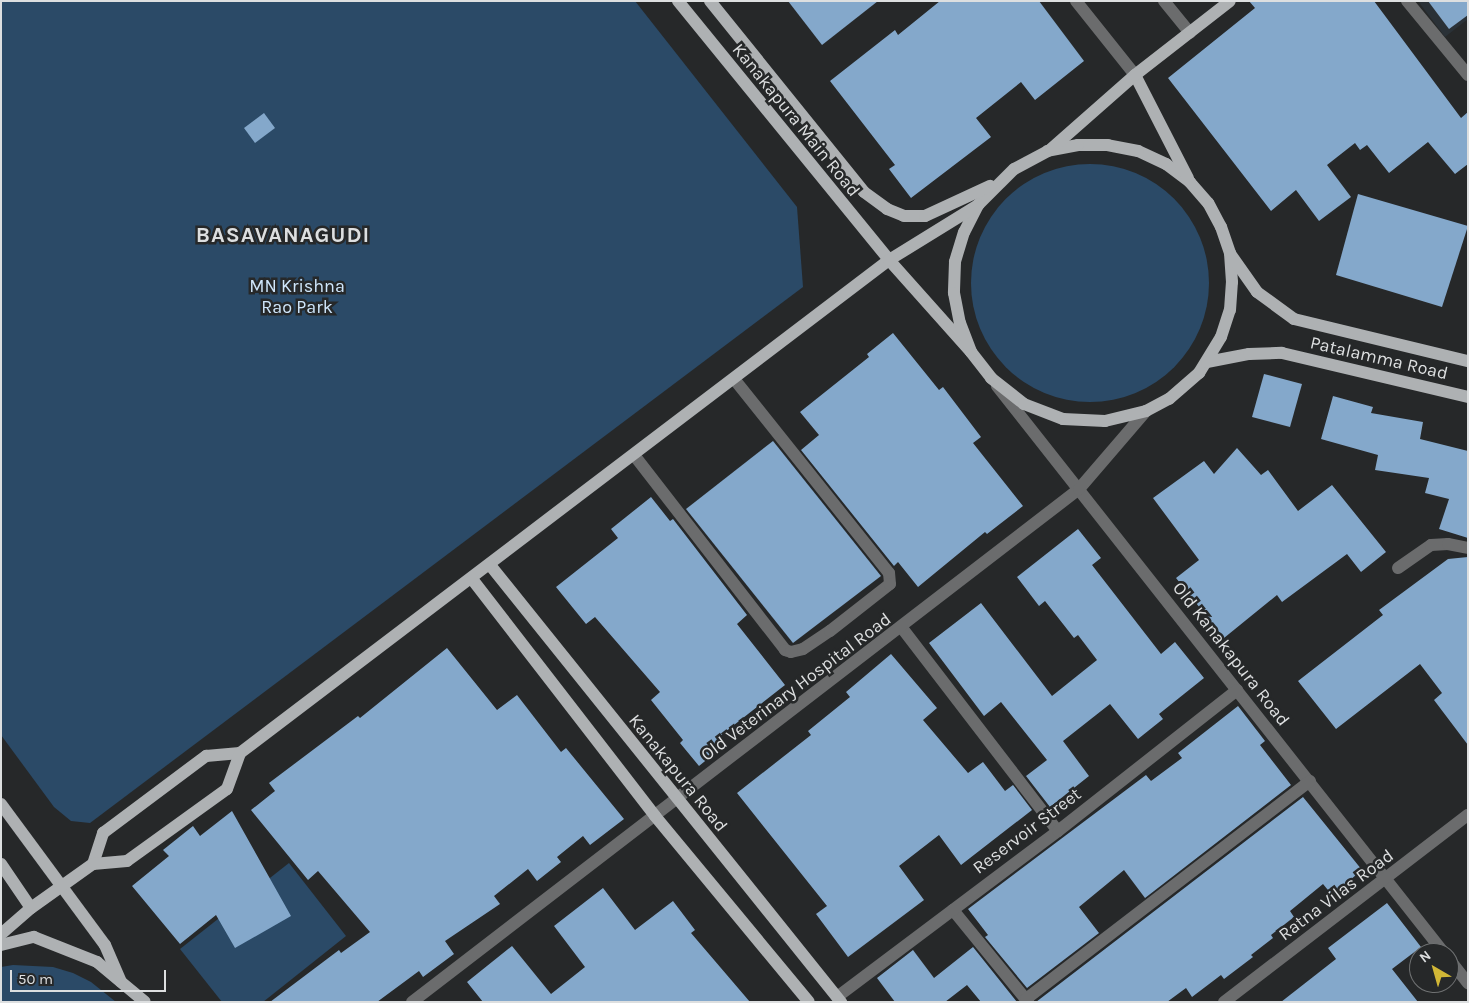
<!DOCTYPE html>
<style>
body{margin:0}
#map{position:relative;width:1469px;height:1003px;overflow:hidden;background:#262829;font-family:Karla,sans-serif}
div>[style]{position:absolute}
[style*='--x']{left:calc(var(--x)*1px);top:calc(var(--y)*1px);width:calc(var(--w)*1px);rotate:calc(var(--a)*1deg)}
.built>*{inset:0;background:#2a3137}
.green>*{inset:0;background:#2b4a67}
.round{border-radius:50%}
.building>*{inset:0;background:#84a8cb}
.minor>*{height:12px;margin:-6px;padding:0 6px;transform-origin:6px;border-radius:6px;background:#6b6c6d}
.major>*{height:12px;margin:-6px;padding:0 6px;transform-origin:6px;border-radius:6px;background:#aeb1b3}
span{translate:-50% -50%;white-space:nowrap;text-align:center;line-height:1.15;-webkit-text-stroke:5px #262829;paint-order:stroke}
.street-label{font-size:18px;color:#dddfe0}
.park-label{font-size:18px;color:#cfe6fb}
.district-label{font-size:22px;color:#dddfe0;font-weight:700;letter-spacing:1px}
.frame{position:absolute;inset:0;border:2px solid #dddfe0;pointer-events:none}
.north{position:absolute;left:1409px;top:943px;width:50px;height:50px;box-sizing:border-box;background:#262829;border:1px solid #6f7172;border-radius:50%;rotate:322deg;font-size:14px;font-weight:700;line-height:20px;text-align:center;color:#dddfe0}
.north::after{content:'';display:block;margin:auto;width:18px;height:22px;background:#d1b736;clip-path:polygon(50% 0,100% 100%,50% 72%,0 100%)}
.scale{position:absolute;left:10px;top:970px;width:156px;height:22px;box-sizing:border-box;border:2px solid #dddfe0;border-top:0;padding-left:6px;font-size:15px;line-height:18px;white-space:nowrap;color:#dddfe0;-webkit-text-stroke:4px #262829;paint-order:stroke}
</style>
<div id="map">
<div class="built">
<div style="clip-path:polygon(1418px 1px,1468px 1px,1468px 19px,1445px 37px)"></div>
</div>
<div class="green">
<div style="clip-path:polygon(1px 1px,635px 1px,797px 207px,803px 287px,90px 823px,71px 821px,54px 807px,1px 735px)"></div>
<div class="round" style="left:971px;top:164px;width:238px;height:238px"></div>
<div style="clip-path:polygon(289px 863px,346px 936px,263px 1002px,222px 1002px,180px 949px)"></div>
<div style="clip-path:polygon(13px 965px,53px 967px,73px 973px,91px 982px,116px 1002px,1px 1002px,1px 967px)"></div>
</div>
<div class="building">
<div style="clip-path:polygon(788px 1px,878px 1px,822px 45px)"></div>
<div style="clip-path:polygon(940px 1px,1039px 1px,1084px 61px,1035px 100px,1021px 82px,976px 118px,991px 137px,911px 198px,889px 169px,895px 165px,830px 81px,895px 30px,898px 35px)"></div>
<div style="clip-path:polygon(1249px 1px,1374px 1px,1461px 118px,1468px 112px,1468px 164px,1455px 174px,1428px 142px,1389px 173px,1367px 145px,1360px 150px,1355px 143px,1327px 165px,1351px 197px,1319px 221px,1296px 190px,1271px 211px,1168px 78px,1255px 8px)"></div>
<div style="clip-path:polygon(1428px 1px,1468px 1px,1468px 15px,1449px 29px)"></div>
<div style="clip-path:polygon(264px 113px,275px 128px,255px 143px,244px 128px)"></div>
<div style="clip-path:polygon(1358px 194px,1468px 226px,1442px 307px,1336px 275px)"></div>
<div style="clip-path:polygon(893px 333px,939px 390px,943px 387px,981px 437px,973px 443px,1023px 506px,987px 534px,985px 532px,918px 587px,898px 562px,894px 566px,801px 450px,819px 435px,800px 412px,869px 357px,867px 354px)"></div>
<div style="clip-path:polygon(1264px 374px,1302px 384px,1290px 427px,1252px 417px)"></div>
<div style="clip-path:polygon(1333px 396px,1373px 407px,1371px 413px,1423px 422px,1420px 439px,1468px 451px,1468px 538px,1439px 529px,1449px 499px,1425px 493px,1429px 478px,1375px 470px,1378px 455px,1321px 439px)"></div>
<div style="clip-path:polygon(773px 441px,881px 576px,793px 643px,686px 509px)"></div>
<div style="clip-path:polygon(1237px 448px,1261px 475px,1268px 470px,1298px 511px,1332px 485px,1386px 552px,1361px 572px,1347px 554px,1282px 602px,1277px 595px,1224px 638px,1176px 578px,1199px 560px,1153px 498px,1204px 461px,1214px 474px)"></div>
<div style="clip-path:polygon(651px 497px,670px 521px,673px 519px,747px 615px,737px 624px,785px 685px,720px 736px,726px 744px,699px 766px,680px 743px,683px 740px,651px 700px,660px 692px,595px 617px,586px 624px,556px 587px,618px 538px,611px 529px)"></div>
<div style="clip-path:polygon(1078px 529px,1101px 558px,1092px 565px,1161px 654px,1175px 642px,1204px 678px,1159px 714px,1163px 719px,1138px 739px,1110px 704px,1063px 741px,1089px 776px,1050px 807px,1026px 776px,1047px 760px,1001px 702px,984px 716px,929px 643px,981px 603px,1052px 696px,1097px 660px,1078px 635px,1074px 638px,1045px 601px,1039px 606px,1017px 577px)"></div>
<div style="clip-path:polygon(1468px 557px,1468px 745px,1434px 700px,1442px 693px,1420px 664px,1336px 729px,1298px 681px,1383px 615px,1379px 610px,1448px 559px)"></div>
<div style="clip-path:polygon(447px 648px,497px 710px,517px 695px,561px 752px,566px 748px,624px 819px,590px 845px,583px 836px,557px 857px,561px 862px,537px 881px,528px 869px,494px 896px,500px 904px,445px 941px,454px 954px,423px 977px,419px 971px,377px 1002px,270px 1002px,339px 950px,341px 953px,370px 932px,318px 871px,308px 880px,251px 810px,275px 791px,269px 783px,358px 716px,360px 718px)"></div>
<div style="clip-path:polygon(891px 654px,937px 708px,923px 720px,968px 773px,983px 762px,1005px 791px,1013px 785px,1032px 810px,961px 865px,939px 835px,899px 866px,924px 900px,848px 957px,816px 914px,827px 906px,737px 793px,811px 735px,808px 731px,850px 697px,846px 692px)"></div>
<div style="clip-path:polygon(1238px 706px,1265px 741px,1260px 745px,1291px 785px,1145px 898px,1124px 870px,1079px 907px,1099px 933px,1027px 988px,985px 937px,988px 935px,968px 909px,1146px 775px,1151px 781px,1182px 758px,1178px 753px)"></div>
<div style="clip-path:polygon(1303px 797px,1362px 870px,1332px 895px,1323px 884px,1290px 911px,1294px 917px,1271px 935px,1273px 938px,1251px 955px,1253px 957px,1224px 979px,1221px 975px,1192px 997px,1186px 988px,1167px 1002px,1036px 1002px)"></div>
<div style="clip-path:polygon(232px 811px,291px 916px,235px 948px,216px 915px,180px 944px,132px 886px,169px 856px,163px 850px,193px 826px,200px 836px)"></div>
<div style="clip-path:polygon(603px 888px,635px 930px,673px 901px,695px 930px,691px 933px,750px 1002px,483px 1002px,467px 982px,512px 946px,551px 994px,585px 967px,554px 926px)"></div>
<div style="clip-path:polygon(1387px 903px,1421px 947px,1392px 969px,1418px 1002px,1281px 1002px,1336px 959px,1328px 948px)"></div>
<div style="clip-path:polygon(973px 947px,1017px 1002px,981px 1002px,967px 985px,945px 1002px,895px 1002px,877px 978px,913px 950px,934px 978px)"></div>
</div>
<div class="minor">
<div style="--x:1076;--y:1;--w:95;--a:51.4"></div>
<div style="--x:1164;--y:1;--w:41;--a:50.9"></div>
<div style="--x:1407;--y:1;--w:96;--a:50.5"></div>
<div style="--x:997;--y:386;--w:722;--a:51.75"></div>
<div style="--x:634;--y:455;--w:247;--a:52.2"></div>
<div style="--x:785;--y:650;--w:6;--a:18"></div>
<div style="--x:791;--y:652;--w:12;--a:-14"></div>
<div style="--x:803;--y:649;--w:32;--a:-34"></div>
<div style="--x:830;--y:631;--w:76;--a:-38.1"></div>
<div style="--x:890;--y:584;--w:11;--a:-95"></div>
<div style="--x:889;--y:573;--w:248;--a:-128.6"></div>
<div style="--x:1398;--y:568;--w:40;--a:-34.9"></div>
<div style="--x:1431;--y:545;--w:17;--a:-3"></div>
<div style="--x:1448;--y:544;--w:20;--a:11"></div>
<div style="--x:902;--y:628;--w:256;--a:52.5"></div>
<div style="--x:953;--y:910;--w:119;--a:50.8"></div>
<div style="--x:1449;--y:959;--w:31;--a:52"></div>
<div style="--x:837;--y:997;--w:276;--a:-36.9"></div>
<div style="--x:1058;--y:831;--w:228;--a:-38.2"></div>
<div style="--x:1026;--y:999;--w:358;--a:-37.5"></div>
<div style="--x:412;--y:1002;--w:841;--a:-37.56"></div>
<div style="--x:1079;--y:489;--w:103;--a:-49.3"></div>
<div style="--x:1224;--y:1002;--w:307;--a:-37.5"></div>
</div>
<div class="major">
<div style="--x:678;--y:1;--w:334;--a:50.8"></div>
<div style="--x:889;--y:260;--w:123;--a:48.3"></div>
<div style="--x:971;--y:352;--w:33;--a:52"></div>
<div style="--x:991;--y:378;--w:42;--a:38.2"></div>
<div style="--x:1024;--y:404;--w:42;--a:21"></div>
<div style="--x:1063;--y:419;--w:42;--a:2.7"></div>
<div style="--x:1105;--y:421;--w:42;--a:-13.7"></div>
<div style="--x:1146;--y:411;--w:26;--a:-28"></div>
<div style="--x:1169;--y:399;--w:40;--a:-41"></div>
<div style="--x:1199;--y:373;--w:42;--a:-58.6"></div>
<div style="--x:1221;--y:337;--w:28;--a:-72"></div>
<div style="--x:1230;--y:310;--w:28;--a:-86"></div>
<div style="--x:1232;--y:282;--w:29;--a:-94"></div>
<div style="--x:1230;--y:253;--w:28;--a:-109"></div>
<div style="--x:1221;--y:227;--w:27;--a:-118"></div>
<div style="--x:1208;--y:203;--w:28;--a:-131"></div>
<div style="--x:1190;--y:182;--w:30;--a:-143"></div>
<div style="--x:1166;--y:164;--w:31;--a:-155"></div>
<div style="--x:1138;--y:151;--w:31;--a:-169"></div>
<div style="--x:1108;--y:145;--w:30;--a:180"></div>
<div style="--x:1078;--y:145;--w:31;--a:169"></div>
<div style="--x:1048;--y:151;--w:38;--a:152"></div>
<div style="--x:1014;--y:169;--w:51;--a:135"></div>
<div style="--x:978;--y:205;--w:30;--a:117"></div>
<div style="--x:964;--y:232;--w:31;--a:107"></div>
<div style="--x:955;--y:262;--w:31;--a:92"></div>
<div style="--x:954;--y:293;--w:31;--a:79"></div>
<div style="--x:960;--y:323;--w:31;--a:69"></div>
<div style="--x:710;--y:1;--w:245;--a:51.1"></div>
<div style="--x:864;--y:192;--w:29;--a:36"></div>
<div style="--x:887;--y:209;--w:18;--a:22"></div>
<div style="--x:904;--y:216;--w:21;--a:0"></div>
<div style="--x:925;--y:216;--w:72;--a:-24.8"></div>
<div style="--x:1135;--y:75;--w:116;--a:62.8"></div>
<div style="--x:1051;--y:149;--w:112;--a:-41.4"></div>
<div style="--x:1135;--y:75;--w:120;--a:-37.9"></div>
<div style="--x:1231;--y:255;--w:45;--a:54.9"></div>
<div style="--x:1257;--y:292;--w:46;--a:36.1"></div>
<div style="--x:1294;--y:319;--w:179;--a:13.6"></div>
<div style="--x:1207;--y:362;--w:43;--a:-10.8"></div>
<div style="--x:1249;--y:354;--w:33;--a:-2"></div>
<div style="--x:1282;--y:353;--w:191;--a:13.3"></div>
<div style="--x:490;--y:565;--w:561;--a:51.23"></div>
<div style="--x:472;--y:579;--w:299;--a:52.3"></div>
<div style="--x:655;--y:816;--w:241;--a:50.4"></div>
<div style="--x:1;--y:804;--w:175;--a:53.6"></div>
<div style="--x:105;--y:945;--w:40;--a:66.6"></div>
<div style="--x:1;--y:864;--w:53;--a:55.7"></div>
<div style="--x:31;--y:908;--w:40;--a:139"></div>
<div style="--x:93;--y:864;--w:33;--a:-72"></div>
<div style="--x:103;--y:833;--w:129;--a:-36.8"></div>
<div style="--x:206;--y:756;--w:34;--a:-5"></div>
<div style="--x:240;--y:753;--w:815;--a:-37.22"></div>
<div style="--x:889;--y:260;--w:105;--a:-31.7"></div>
<div style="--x:31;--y:908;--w:76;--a:-35.4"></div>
<div style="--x:93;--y:864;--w:34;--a:-5"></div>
<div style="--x:127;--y:861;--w:123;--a:-35.8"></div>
<div style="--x:227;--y:789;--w:38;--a:-70"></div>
<div style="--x:1;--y:945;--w:34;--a:-14"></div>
<div style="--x:34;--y:937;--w:68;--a:21.6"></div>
<div style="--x:97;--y:962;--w:62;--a:39.8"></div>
</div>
<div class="street-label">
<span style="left:796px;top:120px;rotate:51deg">Kanakapura Main Road</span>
<span style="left:1379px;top:358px;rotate:13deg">Patalamma Road</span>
<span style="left:1231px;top:654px;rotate:52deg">Old Kanakapura Road</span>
<span style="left:796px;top:687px;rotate:-37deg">Old Veterinary Hospital Road</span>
<span style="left:678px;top:773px;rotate:51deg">Kanakapura Road</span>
<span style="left:1027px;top:831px;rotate:-37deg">Reservoir Street</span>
<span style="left:1336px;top:895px;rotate:-37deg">Ratna Vilas Road</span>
</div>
<div class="park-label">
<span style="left:297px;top:297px">MN Krishna<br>Rao Park</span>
</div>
<div class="district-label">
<span style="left:283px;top:236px">BASAVANAGUDI</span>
</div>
<div class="frame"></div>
<div class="north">N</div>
<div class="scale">50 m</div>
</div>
